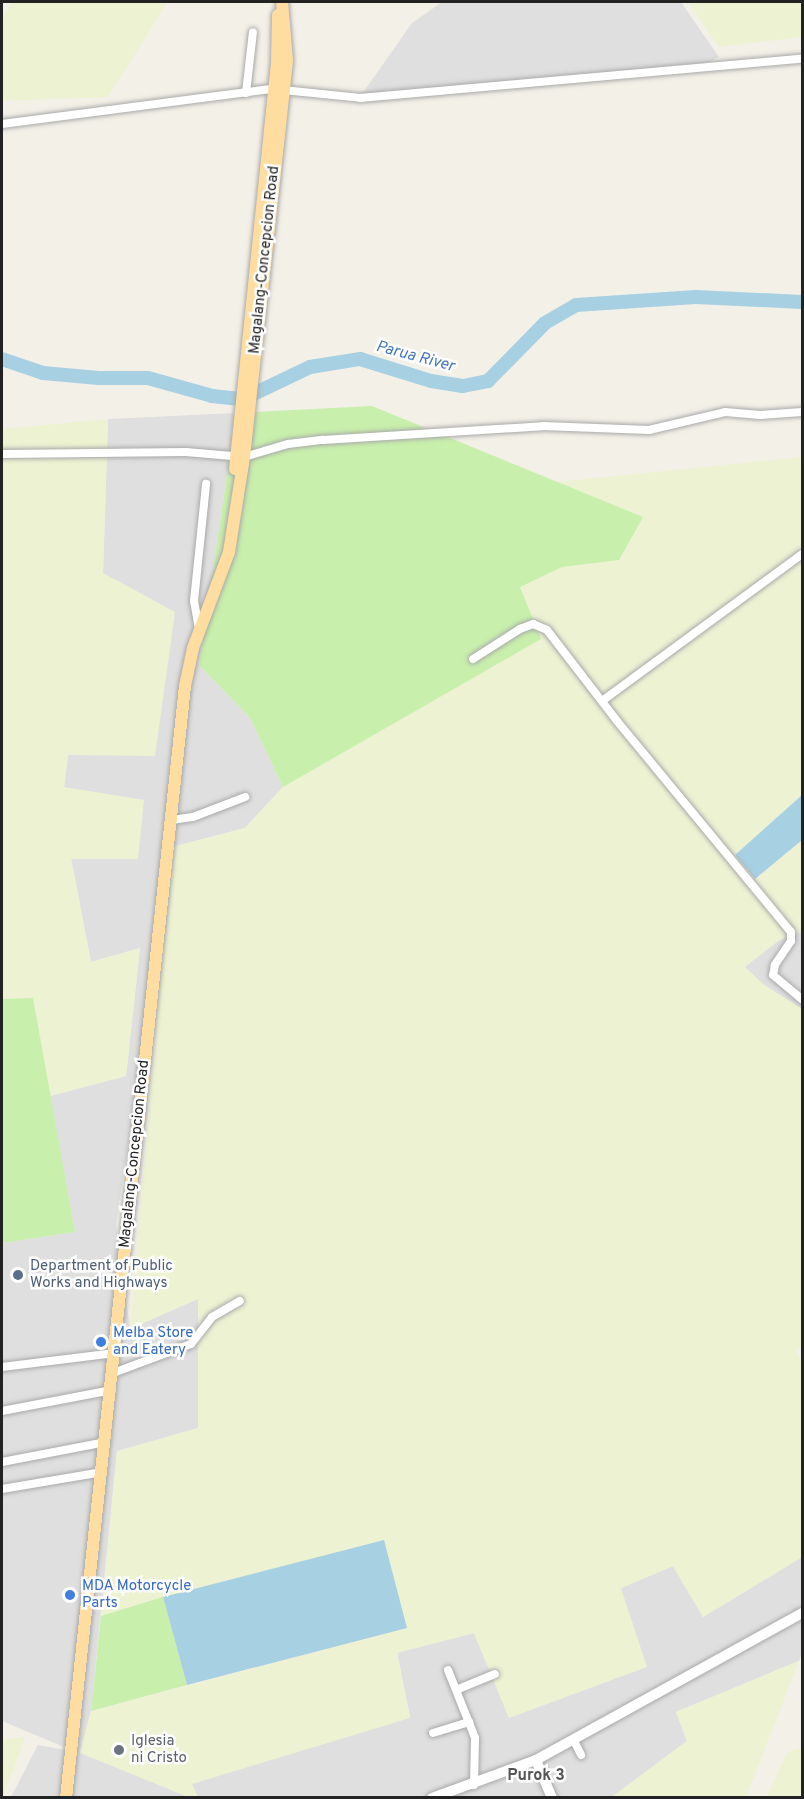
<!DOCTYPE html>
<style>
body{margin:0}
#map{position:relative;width:804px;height:1799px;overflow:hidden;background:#f3f0e8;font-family:Overpass,sans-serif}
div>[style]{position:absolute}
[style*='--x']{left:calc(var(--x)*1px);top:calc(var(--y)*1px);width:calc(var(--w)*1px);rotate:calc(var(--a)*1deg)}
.residential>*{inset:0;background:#e0dfdf}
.farmland>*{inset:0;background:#edf2d3}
.grass>*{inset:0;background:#c8efac}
.water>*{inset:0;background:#a7d0e2}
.river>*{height:14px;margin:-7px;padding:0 7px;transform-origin:7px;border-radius:7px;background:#a7d0e2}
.roads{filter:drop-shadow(0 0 2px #a9a9a9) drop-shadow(0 0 2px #a9a9a9)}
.minor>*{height:8px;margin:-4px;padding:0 4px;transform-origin:4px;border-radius:4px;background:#fff}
.tertiary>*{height:10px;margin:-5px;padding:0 5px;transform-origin:5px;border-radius:5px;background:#fff}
.primary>*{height:12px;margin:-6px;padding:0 6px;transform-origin:6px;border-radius:6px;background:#ffdda1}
.dots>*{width:16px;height:16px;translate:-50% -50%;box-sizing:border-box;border:3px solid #fff;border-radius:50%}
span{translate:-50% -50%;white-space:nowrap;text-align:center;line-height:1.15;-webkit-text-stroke:5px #fff;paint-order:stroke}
.street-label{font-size:15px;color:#222}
.service-label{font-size:15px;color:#4e5e75}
.left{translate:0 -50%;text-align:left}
.shop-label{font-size:15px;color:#366cbe}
.worship-label{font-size:15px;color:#5b616d}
.water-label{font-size:16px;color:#4677ba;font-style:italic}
.neighbourhood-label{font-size:16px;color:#555;font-weight:700}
.frame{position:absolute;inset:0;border:3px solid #222;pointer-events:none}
</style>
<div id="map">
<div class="residential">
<div style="clip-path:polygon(442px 2px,681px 2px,719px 57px,702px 65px,362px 94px,412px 23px)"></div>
<div style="clip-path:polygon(236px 413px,199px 665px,250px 718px,283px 787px,245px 828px,172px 847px,116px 1225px,130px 1328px,198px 1299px,198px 1428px,117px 1452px,91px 1711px,80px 1753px,410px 1717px,397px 1652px,474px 1633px,509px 1717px,621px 1588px,673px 1566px,703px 1617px,802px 1557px,802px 1653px,799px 1661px,676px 1712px,687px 1741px,612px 1797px,11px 1797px,38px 1745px,76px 1752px,2px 1721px,2px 1243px,75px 1232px,50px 1096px,126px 1076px,140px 948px,91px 962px,71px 858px,64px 788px,68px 755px,154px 755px,103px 573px,108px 419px)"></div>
<div style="clip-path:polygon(799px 932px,802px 934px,802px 1009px,764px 985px,744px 967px,778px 941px)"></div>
</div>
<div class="farmland">
<div style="clip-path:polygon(11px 2px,168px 2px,108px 97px,2px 101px,2px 20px)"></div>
<div style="clip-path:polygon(688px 2px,802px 2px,802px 37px,719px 47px)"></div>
<div style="clip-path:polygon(108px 419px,103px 573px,175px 612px,155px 756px,68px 755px,64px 787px,144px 800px,138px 859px,71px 859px,91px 962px,140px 948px,126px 1076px,50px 1096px,33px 998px,2px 999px,2px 429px)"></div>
<div style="clip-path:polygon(802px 457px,802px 795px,735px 855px,756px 879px,802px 840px,802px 934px,799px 932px,778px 941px,745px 967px,764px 985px,802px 1009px,802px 1347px,796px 1350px,802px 1364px,802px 1557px,703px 1617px,673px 1566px,621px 1588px,647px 1667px,509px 1718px,474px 1633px,397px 1653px,410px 1718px,192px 1784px,198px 1797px,188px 1797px,80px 1753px,91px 1711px,407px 1628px,384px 1540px,101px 1616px,117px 1451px,198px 1428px,198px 1299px,130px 1329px,172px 847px,245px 828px,283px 787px,541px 638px,519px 587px,562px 567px,619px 560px,642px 517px,556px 482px)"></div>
<div style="clip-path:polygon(799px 1661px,746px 1797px,612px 1797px,687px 1741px,676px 1712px)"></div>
<div style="clip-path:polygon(25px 1737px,3px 1797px,2px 1797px,2px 1739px)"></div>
<div style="clip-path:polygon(802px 1748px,802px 1797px,767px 1797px,787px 1752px)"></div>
</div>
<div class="grass">
<div style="clip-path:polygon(372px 406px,643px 517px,619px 560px,562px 567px,520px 587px,541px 639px,283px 787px,250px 718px,199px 665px,236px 413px)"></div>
<div style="clip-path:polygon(33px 998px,75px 1232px,2px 1243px,2px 999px)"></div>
<div style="clip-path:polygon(163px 1597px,187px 1685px,91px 1711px,101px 1616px)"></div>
</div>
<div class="water">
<div style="clip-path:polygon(802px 795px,802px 840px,755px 879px,735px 855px)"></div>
<div style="clip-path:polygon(384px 1540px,407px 1628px,187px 1685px,163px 1597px)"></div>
</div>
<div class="river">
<div style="--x:2;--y:359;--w:43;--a:18.9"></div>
<div style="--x:43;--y:373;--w:56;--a:5.1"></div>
<div style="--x:99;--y:378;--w:49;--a:0"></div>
<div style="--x:148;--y:378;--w:66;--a:15.7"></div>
<div style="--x:212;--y:396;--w:31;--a:6"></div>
<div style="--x:243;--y:399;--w:74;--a:-25.5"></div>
<div style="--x:310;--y:367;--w:51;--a:-9.1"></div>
<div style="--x:360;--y:359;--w:74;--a:17.2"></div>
<div style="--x:431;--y:381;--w:32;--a:9"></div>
<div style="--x:463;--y:386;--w:25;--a:-11"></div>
<div style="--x:488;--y:381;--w:81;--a:-45.5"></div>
<div style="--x:545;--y:323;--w:36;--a:-30"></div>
<div style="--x:576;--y:305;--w:120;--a:-3.8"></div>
<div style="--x:696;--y:297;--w:106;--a:2.7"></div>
</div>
<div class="roads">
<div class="minor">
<div style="--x:246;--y:93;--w:61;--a:-83.5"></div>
<div style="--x:2;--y:124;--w:273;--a:-7.4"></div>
<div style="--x:273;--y:89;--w:88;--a:5.8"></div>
<div style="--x:361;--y:98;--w:443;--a:-5.1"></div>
<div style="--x:2;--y:454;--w:184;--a:-0.6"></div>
<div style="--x:186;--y:452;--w:58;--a:4.9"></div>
<div style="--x:244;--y:457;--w:46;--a:-16.5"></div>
<div style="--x:288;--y:444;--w:35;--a:-7"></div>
<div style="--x:323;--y:440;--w:220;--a:-3.6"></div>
<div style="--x:543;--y:426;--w:106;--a:2.2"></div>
<div style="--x:649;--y:430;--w:78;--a:-13.3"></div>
<div style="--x:725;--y:412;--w:35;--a:5"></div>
<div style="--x:760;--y:415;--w:42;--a:-4.1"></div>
<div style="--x:199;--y:629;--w:28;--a:-100"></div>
<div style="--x:194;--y:601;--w:118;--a:-84.1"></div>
<div style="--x:473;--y:659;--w:56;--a:-32.6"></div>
<div style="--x:520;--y:629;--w:14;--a:-21"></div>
<div style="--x:533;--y:624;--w:15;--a:23"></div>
<div style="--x:547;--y:630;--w:115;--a:52.4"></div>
<div style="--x:617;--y:721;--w:273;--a:50.5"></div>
<div style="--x:791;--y:932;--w:9;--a:90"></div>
<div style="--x:791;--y:941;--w:29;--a:124"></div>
<div style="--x:775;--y:965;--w:10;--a:101"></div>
<div style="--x:773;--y:975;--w:38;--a:40"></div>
<div style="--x:602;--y:701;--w:248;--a:-36.3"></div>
<div style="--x:171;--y:820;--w:22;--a:-8"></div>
<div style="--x:193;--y:817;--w:56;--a:-21"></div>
<div style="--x:2;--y:1367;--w:114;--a:-7.1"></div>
<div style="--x:113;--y:1373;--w:83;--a:-20.4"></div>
<div style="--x:191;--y:1344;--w:34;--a:-52"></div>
<div style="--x:212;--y:1317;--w:32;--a:-30"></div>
<div style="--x:2;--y:1411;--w:112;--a:-10.8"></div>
<div style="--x:2;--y:1462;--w:106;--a:-10.9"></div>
<div style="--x:2;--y:1489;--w:102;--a:-9.6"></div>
<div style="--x:448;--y:1670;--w:73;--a:68.3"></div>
<div style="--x:475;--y:1738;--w:47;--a:91.2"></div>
<div style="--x:456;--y:1690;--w:42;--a:-22.3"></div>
<div style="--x:433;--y:1733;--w:38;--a:-17"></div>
<div style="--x:573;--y:1739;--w:18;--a:63"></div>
</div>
<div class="tertiary">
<div style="--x:536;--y:1760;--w:41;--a:67.2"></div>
<div style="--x:432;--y:1798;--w:111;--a:-20.1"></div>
<div style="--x:536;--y:1760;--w:304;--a:-28.9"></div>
</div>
<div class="primary">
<div style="--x:235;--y:469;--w:411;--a:-84.1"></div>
<div style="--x:277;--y:60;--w:45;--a:-88.7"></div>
<div style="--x:66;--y:1798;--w:1118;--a:-83.89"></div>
<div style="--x:185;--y:686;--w:39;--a:-78"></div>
<div style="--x:193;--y:648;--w:103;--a:-69.4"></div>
<div style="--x:229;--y:552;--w:96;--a:-81"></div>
<div style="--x:244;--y:457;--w:399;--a:-83.8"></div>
<div style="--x:287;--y:60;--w:58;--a:-94.9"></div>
</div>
</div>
<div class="dots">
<div style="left:18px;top:1275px;background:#5c6f8a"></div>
<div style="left:101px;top:1342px;background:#3f7fe0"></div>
<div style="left:70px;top:1595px;background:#3f7fe0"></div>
<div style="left:119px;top:1750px;background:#6b7280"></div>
</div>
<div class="street-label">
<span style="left:265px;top:260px;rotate:-84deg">Magalang-Concepcion Road</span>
<span style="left:135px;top:1154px;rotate:-84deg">Magalang-Concepcion Road</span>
</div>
<div class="service-label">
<span class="left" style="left:30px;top:1275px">Department of Public<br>Works and Highways</span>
</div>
<div class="shop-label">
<span class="left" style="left:113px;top:1342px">Melba Store<br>and Eatery</span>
<span class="left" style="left:82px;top:1595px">MDA Motorcycle<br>Parts</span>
</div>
<div class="worship-label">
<span class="left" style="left:131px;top:1750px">Iglesia<br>ni Cristo</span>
</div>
<div class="water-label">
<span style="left:415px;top:357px;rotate:15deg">Parua River</span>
</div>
<div class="neighbourhood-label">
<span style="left:536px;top:1776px">Purok 3</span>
</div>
<div class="frame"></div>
</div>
